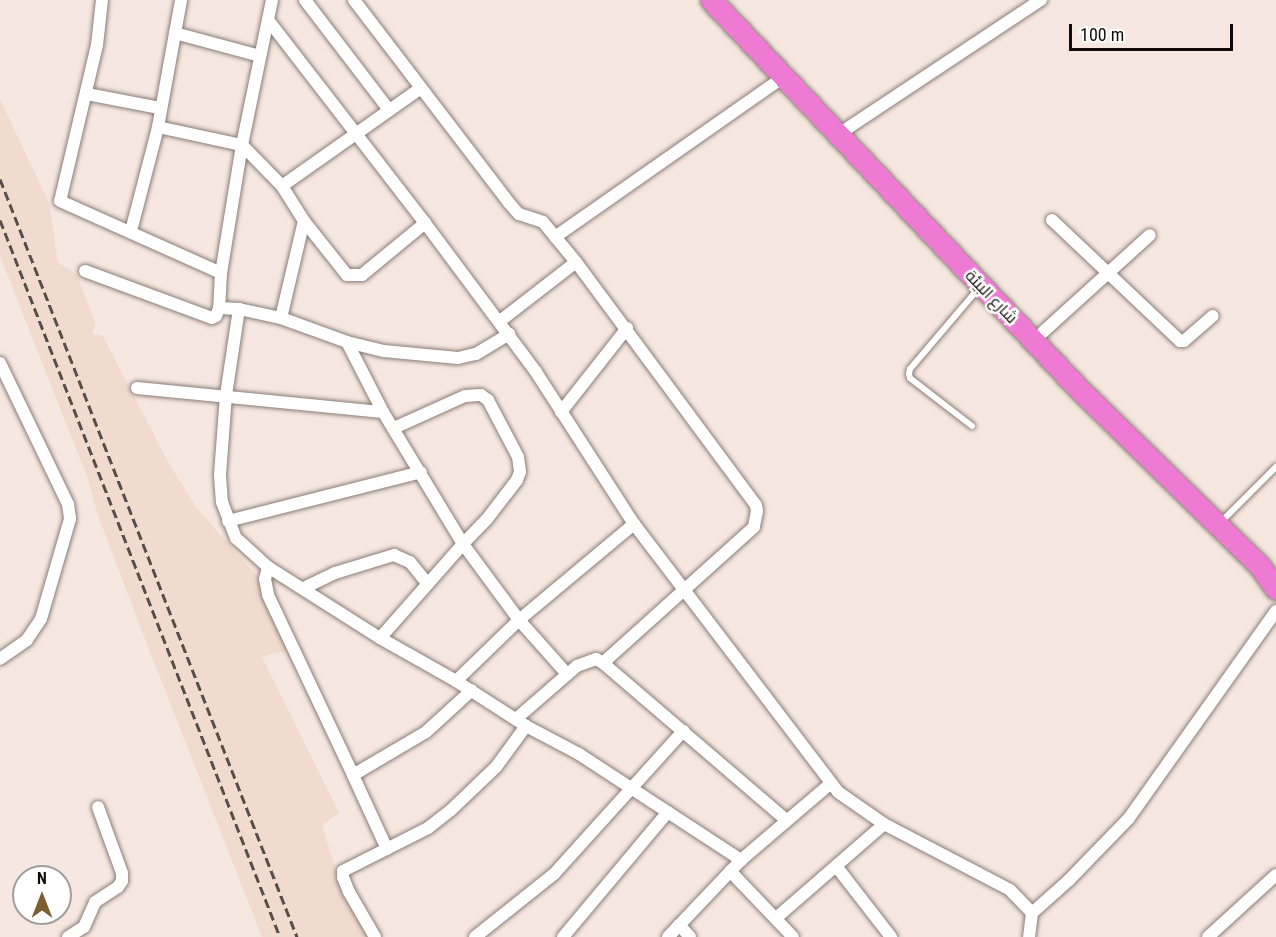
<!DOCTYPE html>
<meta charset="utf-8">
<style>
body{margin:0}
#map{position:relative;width:1276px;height:937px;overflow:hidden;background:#f6e8e0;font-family:"Roboto Condensed",Cairo,sans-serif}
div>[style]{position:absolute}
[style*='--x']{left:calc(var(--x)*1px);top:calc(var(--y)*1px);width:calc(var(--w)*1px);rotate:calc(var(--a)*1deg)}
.built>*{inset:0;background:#f1dbcf}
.roads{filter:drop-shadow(0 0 2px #8a7d76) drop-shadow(0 0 2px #8a7d76)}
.lane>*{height:6px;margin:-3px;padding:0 3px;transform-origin:3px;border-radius:3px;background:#fff}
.street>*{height:12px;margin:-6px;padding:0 6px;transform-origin:6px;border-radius:6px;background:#fff}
.highway>*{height:21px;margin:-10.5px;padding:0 10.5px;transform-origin:10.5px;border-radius:10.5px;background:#ef7ad4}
.rail>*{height:3px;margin-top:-1.5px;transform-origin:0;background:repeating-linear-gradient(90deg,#564e4a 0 9px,transparent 0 13.5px)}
span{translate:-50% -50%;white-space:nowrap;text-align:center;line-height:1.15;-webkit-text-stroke:5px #fff;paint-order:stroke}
.street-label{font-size:16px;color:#110c0a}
.north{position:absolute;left:12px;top:865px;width:60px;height:60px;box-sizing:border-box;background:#fff;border:2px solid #a09e9d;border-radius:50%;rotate:0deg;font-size:16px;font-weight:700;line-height:24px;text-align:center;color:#110c0a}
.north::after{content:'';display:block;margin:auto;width:21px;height:27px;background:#7b5f32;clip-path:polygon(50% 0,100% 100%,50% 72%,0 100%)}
.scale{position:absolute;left:1069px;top:24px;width:164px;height:27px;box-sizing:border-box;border:3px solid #110c0a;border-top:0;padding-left:8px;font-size:18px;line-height:21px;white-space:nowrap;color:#110c0a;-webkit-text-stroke:4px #fff;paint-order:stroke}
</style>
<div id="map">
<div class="built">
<div style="clip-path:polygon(0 99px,49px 203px,58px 262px,77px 275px,95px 322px,93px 334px,103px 336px,168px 462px,196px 507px,258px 577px,292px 649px,262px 657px,339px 813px,322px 825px,338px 877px,370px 937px,262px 937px,150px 652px,98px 516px,88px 479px,0 256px)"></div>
</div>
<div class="roads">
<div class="lane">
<div style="--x:972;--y:426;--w:78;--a:-142.3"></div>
<div style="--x:910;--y:378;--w:4;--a:-104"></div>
<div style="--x:909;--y:374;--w:5;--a:-79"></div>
<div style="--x:910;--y:369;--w:106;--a:-49.6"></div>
<div style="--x:1226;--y:517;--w:71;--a:-45"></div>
</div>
<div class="street">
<div style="--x:102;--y:0;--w:45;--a:96.3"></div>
<div style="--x:97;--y:45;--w:160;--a:103.3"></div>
<div style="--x:60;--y:201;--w:176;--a:24.1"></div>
<div style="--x:272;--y:0;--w:148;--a:101.7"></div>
<div style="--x:242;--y:145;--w:130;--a:99.3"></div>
<div style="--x:221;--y:273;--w:35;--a:93"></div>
<div style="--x:219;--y:308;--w:20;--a:3"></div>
<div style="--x:239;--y:309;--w:87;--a:98.6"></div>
<div style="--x:226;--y:395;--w:80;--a:94.3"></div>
<div style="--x:220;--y:475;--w:27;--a:86"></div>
<div style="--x:222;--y:502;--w:39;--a:69"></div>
<div style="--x:236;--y:538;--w:43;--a:42.2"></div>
<div style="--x:268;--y:567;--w:133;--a:32.4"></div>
<div style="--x:380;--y:638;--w:87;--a:29.5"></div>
<div style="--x:456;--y:681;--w:83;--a:32.7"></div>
<div style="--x:526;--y:726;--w:60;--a:27.8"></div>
<div style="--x:579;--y:754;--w:194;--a:33.2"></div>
<div style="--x:305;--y:0;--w:138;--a:52.6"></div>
<div style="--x:354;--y:0;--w:255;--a:52.6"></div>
<div style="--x:509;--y:203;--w:15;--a:48"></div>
<div style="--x:519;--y:214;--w:25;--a:18"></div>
<div style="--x:543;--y:222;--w:52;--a:50.5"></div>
<div style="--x:576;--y:262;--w:302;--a:53.5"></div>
<div style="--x:756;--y:505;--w:6;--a:81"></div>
<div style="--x:757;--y:511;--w:16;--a:101"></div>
<div style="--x:754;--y:527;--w:203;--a:138"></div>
<div style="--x:603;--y:663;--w:8;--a:-150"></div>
<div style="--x:596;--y:659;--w:20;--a:160"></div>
<div style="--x:577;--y:666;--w:81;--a:139"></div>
<div style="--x:175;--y:33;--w:88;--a:15.1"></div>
<div style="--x:87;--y:94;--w:74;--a:10.9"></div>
<div style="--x:158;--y:127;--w:86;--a:12.1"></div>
<div style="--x:242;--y:145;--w:57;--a:45.7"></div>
<div style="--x:282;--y:186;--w:41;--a:57.8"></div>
<div style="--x:304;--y:221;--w:69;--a:51.5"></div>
<div style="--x:347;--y:275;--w:15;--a:0"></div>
<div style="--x:362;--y:275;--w:82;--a:-39.5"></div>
<div style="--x:425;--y:223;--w:257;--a:-127.7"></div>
<div style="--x:848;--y:128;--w:232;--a:-33.6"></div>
<div style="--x:282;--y:186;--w:170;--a:-35.2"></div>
<div style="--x:1052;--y:220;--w:176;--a:43.4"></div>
<div style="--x:1180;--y:341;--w:4;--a:0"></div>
<div style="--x:1184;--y:341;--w:38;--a:-41"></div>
<div style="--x:425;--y:223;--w:186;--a:53.3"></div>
<div style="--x:536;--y:372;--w:181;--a:57.2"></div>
<div style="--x:634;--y:524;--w:337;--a:52.7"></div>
<div style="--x:838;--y:792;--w:56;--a:34.8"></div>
<div style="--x:884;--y:824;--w:142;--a:27.6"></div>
<div style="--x:1010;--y:890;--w:32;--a:46"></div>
<div style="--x:1032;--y:913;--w:24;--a:97"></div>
<div style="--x:131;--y:231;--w:107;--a:-75.4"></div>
<div style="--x:158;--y:127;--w:129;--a:-79.7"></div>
<div style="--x:555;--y:237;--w:277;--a:-35"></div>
<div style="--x:85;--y:271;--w:135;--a:20.3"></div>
<div style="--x:212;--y:318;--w:4;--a:-27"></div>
<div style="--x:216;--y:316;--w:9;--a:-69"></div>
<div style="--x:239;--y:309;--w:43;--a:12.1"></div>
<div style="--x:281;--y:318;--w:70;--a:20"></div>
<div style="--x:347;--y:342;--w:79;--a:62.8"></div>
<div style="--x:383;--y:412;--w:154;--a:58.8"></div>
<div style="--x:463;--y:544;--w:125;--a:131.4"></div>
<div style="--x:281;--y:318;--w:100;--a:-76.7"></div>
<div style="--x:500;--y:321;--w:96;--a:-37.8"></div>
<div style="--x:1043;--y:332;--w:144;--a:-42.2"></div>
<div style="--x:347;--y:342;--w:38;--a:14"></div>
<div style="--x:384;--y:351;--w:74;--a:5.4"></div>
<div style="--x:458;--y:358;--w:18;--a:-13"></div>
<div style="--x:476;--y:354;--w:39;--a:-31"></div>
<div style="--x:0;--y:363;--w:157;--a:64.3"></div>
<div style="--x:68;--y:504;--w:15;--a:82"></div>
<div style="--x:70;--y:519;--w:104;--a:106.2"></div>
<div style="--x:41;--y:619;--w:25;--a:124"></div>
<div style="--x:27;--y:640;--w:33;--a:145"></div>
<div style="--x:137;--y:388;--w:247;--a:5.6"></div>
<div style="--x:561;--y:412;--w:107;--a:-51.8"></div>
<div style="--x:394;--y:428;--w:78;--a:-24.3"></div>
<div style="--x:465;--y:396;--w:16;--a:-4"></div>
<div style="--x:481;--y:395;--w:9;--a:36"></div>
<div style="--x:488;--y:400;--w:64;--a:62.2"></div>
<div style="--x:518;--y:457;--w:15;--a:82"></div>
<div style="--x:520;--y:472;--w:9;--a:111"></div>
<div style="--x:517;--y:480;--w:49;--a:127.6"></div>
<div style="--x:487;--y:519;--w:35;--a:134"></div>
<div style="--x:463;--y:544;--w:94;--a:53.6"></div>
<div style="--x:519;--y:620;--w:72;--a:48.4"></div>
<div style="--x:228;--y:521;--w:199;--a:-14.2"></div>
<div style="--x:268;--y:567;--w:12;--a:104"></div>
<div style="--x:265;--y:579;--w:16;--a:79"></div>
<div style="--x:268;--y:595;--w:199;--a:64.7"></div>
<div style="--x:304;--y:588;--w:34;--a:-26"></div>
<div style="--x:335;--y:573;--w:62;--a:-17"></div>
<div style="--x:394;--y:555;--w:17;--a:24"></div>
<div style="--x:410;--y:562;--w:28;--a:51"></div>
<div style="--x:603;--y:663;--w:241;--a:40.6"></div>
<div style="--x:456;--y:681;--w:88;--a:-44.1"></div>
<div style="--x:519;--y:620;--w:150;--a:-39.9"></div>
<div style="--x:387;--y:849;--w:81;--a:-114.7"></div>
<div style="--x:353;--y:775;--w:85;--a:-30.5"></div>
<div style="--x:426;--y:732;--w:62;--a:-42.4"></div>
<div style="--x:836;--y:866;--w:90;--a:52.2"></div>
<div style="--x:730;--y:871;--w:91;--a:46.3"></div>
<div style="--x:1032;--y:913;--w:50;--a:-41.7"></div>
<div style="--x:1069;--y:880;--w:86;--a:-45.9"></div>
<div style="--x:1129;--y:818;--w:254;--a:-54.6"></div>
<div style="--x:776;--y:918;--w:143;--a:-41"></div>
<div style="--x:679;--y:925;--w:16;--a:47"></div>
<div style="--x:68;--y:937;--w:19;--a:-32"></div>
<div style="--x:84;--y:927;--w:27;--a:-66"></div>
<div style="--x:95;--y:902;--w:27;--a:-33"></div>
<div style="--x:118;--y:887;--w:7;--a:-56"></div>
<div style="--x:122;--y:881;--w:8;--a:-90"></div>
<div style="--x:122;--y:873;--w:70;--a:-110"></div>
<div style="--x:375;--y:937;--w:52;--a:-120"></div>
<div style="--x:349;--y:892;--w:16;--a:-112"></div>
<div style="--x:343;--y:877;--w:6;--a:-90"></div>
<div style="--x:343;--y:871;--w:95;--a:-26.8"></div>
<div style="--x:428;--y:828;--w:29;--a:-38"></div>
<div style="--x:451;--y:810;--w:62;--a:-43.7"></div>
<div style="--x:496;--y:767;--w:51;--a:-53.8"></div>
<div style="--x:475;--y:937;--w:101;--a:-38.6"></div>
<div style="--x:554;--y:874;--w:193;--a:-47.9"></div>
<div style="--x:563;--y:937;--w:163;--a:-50"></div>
<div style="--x:668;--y:937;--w:106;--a:-46.5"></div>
<div style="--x:741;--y:860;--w:118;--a:-40.5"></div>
<div style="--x:1208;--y:937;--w:92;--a:-42.4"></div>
</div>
<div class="highway">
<div style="--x:711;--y:0;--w:534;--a:46.59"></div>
<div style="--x:1078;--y:388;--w:253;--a:44.4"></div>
<div style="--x:1259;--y:565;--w:29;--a:55"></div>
</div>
</div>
<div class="rail">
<div style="--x:0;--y:179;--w:814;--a:68.6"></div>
<div style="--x:0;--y:220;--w:770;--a:68.67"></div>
</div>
<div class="street-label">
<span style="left:991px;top:297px;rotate:46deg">شارع البيئة</span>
</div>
<div class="north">N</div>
<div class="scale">100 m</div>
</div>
